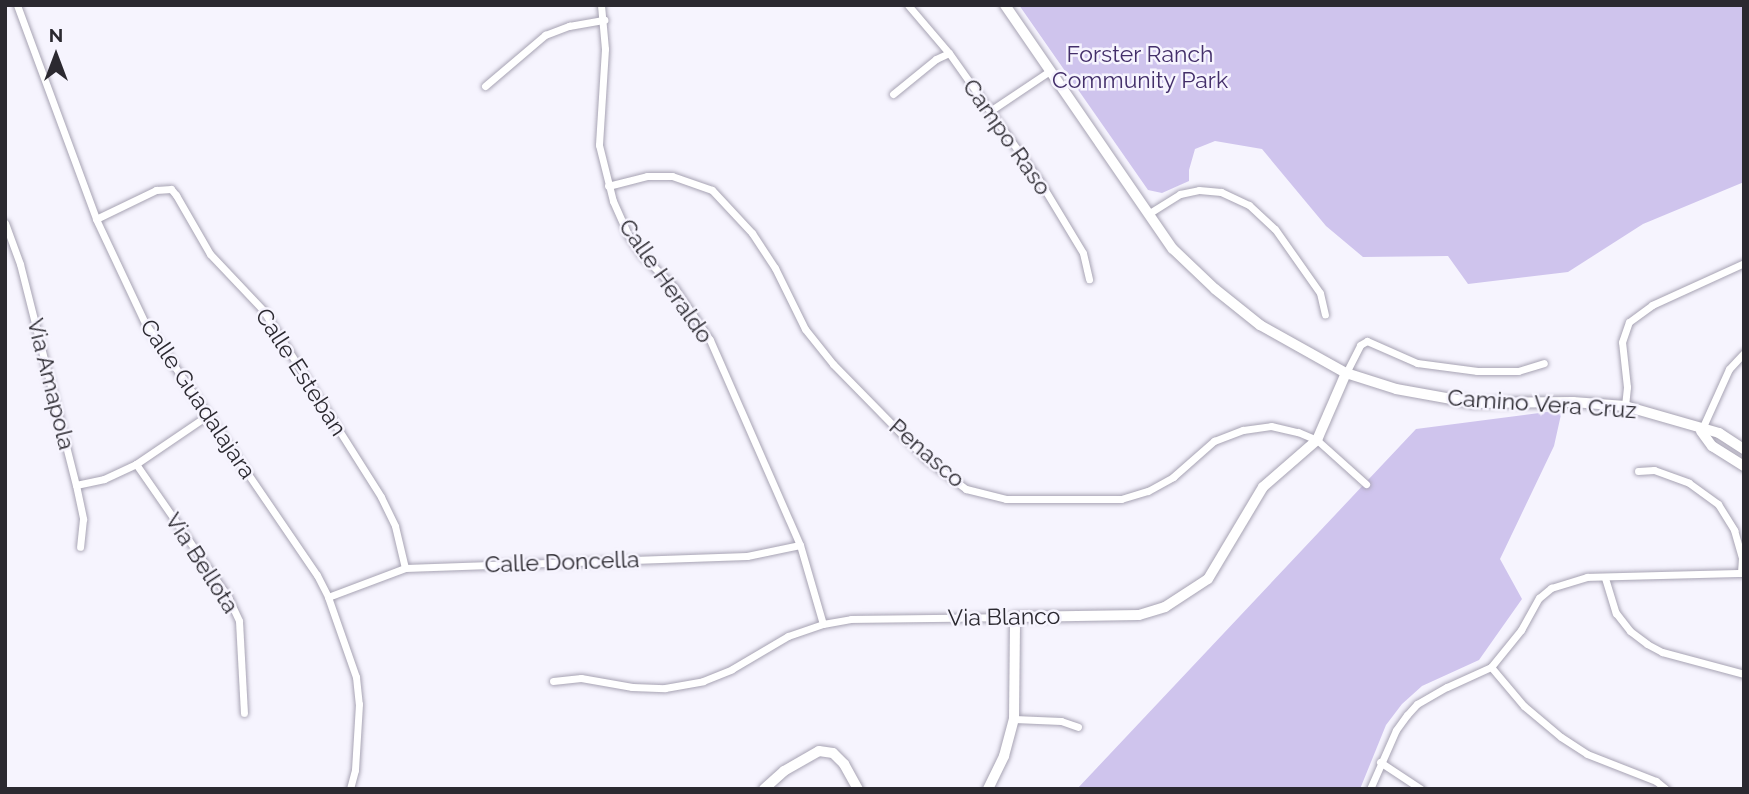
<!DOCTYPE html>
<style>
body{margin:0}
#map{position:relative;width:1749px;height:794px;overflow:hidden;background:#f6f4fe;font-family:Raleway,sans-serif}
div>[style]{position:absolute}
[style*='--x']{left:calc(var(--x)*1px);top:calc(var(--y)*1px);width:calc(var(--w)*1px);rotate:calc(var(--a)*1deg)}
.green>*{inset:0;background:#cfc4ed}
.roads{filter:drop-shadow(0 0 2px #a7a3b3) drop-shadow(0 0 2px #a7a3b3)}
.street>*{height:7px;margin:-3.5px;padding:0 3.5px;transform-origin:3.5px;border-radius:3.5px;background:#fff}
.secondary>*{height:10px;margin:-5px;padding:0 5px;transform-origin:5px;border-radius:5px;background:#fff}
span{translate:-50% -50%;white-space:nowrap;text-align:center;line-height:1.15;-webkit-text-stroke:5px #f6f4fe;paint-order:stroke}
.park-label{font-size:23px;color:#432f6a}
.street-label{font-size:23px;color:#2b2930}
.frame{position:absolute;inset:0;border:7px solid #2b2930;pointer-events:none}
.north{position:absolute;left:21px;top:21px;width:70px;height:70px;-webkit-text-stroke:5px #f6f4fe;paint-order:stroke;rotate:0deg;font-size:19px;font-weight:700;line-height:28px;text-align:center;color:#2b2930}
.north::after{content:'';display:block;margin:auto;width:24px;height:32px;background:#2b2930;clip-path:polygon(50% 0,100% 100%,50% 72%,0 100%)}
</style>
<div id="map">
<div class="green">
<div style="clip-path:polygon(1019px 5px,1744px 5px,1744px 182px,1643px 224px,1568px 272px,1468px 284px,1448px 256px,1363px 257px,1326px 226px,1262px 149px,1215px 141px,1195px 149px,1189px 170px,1189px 181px,1162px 193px,1148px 190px)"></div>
<div style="clip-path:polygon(1562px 410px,1554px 446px,1500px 559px,1522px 599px,1479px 660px,1422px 686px,1402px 704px,1386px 725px,1360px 789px,1077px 789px,1416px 429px)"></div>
</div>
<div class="roads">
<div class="street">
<div style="--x:17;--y:5;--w:228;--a:69.7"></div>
<div style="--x:96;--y:219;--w:115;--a:64.8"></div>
<div style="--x:145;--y:323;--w:305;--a:55.7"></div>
<div style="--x:317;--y:575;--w:25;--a:63"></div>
<div style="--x:328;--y:597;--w:85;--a:70.7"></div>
<div style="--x:356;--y:677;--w:27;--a:84"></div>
<div style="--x:359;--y:704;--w:66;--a:93.5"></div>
<div style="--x:355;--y:770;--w:20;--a:105"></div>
<div style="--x:601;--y:5;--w:44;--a:84.8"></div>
<div style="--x:605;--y:49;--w:96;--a:93.6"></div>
<div style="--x:599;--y:145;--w:58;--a:76"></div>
<div style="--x:613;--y:201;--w:35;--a:66"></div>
<div style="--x:627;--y:233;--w:25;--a:56"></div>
<div style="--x:641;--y:254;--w:47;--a:45"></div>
<div style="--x:674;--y:287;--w:64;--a:55.8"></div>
<div style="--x:710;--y:340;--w:224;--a:66.3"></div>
<div style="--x:800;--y:545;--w:82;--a:73.8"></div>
<div style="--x:908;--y:5;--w:63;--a:49.5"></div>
<div style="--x:949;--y:53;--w:156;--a:54.7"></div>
<div style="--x:1039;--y:180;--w:85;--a:58.9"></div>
<div style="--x:1083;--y:253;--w:27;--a:77"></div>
<div style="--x:485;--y:86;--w:79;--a:-40.4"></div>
<div style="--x:545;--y:35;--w:26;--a:-21"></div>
<div style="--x:569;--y:26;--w:36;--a:-10"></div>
<div style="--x:893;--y:94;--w:55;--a:-39.1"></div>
<div style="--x:936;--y:59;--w:14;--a:-25"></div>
<div style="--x:990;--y:111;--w:73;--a:-33.9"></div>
<div style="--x:608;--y:186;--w:40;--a:-14.4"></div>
<div style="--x:647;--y:176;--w:25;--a:0"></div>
<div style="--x:672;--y:176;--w:42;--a:19.3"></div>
<div style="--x:712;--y:190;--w:59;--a:47.1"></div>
<div style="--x:752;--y:233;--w:42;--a:56.7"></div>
<div style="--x:775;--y:268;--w:68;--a:63.8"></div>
<div style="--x:805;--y:329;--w:45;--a:51.3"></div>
<div style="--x:833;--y:364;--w:133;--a:45.6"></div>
<div style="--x:926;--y:459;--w:50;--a:36.9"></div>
<div style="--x:966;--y:489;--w:41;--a:14"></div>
<div style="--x:1006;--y:499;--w:115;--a:0"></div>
<div style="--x:1121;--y:499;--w:28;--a:-17"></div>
<div style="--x:1148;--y:491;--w:29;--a:-29"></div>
<div style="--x:1173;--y:477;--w:55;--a:-41.3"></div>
<div style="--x:1214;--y:441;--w:31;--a:-21"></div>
<div style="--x:1243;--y:430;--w:28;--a:-8"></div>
<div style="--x:1271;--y:426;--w:28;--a:13"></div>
<div style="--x:1298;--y:432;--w:21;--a:23"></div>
<div style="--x:1317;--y:440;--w:66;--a:41.9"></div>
<div style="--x:1148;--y:214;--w:38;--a:-32"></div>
<div style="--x:1180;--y:194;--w:19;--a:-12"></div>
<div style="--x:1199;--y:190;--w:22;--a:5"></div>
<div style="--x:1221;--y:192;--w:31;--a:25"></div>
<div style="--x:1249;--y:205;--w:35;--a:43"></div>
<div style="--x:1275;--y:229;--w:78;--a:54.9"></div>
<div style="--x:1320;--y:293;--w:22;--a:77"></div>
<div style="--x:96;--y:219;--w:67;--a:-25.8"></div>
<div style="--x:156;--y:190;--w:15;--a:-4"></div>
<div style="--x:171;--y:189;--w:8;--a:50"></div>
<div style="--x:176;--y:195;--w:68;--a:60"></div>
<div style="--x:210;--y:254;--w:77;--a:46.6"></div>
<div style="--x:263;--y:310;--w:221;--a:57.7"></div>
<div style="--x:381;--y:497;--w:32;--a:64"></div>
<div style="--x:395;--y:526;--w:43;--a:76.6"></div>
<div style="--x:5;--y:223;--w:44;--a:69.9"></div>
<div style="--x:20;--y:264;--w:228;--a:75.8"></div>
<div style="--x:76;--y:485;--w:35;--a:78"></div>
<div style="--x:83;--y:519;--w:28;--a:96"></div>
<div style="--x:1346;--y:373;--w:31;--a:-63"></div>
<div style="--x:1360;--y:345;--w:8;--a:-30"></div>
<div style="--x:1367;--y:341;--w:55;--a:23.7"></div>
<div style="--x:1417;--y:363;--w:61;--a:7.6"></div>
<div style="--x:1477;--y:371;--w:41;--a:0"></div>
<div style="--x:1518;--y:371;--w:27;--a:-17"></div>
<div style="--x:1625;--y:406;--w:19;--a:-84"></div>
<div style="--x:1627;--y:387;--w:45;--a:-96.3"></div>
<div style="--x:1622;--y:342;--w:21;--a:-71"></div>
<div style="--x:1629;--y:322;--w:29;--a:-36"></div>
<div style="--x:1652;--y:305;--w:101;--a:-24.5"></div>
<div style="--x:1701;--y:431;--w:68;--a:-65.7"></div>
<div style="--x:1729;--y:369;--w:22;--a:-47"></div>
<div style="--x:136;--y:464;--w:162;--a:55.3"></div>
<div style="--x:228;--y:597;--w:26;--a:65"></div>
<div style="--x:239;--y:621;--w:92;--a:86.9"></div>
<div style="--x:1638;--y:471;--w:16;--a:-4"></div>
<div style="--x:1654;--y:470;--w:37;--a:20"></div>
<div style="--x:1689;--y:483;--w:36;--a:36"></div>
<div style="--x:1718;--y:504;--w:31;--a:58"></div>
<div style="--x:1734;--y:530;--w:29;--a:74"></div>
<div style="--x:1742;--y:558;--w:15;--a:94"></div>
<div style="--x:76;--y:485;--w:29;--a:-12"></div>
<div style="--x:104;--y:479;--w:35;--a:-25"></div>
<div style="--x:136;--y:464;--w:87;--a:-34.2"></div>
<div style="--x:1605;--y:578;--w:37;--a:73"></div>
<div style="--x:1616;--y:613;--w:23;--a:52"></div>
<div style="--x:1630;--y:631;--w:21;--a:37"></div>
<div style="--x:1647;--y:644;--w:17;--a:28"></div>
<div style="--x:1662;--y:652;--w:85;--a:15"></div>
<div style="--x:328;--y:597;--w:82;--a:-20.6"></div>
<div style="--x:405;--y:568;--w:342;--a:-2"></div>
<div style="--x:747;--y:556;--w:54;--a:-11.7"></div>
<div style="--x:1491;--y:667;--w:51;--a:49.8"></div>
<div style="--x:1524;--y:706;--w:48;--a:40"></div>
<div style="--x:1561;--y:737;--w:31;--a:33"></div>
<div style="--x:1587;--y:754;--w:74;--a:21.4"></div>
<div style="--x:1656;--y:781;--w:13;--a:39"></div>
<div style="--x:553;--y:681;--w:28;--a:-6"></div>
<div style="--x:581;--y:678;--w:52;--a:10"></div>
<div style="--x:632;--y:687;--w:33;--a:2"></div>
<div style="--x:665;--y:688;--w:39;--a:-10"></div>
<div style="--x:703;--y:681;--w:31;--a:-22"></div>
<div style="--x:732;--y:669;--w:65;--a:-30.5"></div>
<div style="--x:788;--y:636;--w:37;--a:-19"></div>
<div style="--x:823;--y:624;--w:28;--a:-10"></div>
<div style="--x:851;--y:619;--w:164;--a:-0.7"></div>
<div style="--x:1014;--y:719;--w:47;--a:2.4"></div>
<div style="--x:1061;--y:721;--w:18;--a:19"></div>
<div style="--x:1380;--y:762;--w:49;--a:33.4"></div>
<div style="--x:1370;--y:789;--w:64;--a:-66.2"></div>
<div style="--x:1396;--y:730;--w:19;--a:-54"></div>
<div style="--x:1407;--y:715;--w:15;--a:-48"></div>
<div style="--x:1417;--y:704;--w:34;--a:-30"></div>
<div style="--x:1447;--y:687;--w:48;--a:-24.4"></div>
<div style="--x:1491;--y:667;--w:48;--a:-51"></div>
<div style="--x:1521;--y:630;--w:37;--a:-61"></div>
<div style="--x:1539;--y:598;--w:16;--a:-40"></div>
<div style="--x:1551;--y:588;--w:38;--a:-17"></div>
<div style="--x:1587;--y:577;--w:157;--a:-1.5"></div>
</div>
<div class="secondary">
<div style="--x:1005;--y:5;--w:296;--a:55.5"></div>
<div style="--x:1173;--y:249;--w:58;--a:43.6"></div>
<div style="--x:1215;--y:289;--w:58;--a:38.7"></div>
<div style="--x:1260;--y:325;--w:98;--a:29.2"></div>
<div style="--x:1346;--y:373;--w:52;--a:17.7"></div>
<div style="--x:1396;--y:389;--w:79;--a:10.2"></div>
<div style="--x:1474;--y:403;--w:99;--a:-0.6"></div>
<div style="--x:1573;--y:402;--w:52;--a:4.4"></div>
<div style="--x:1625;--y:406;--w:98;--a:16"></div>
<div style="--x:1719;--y:433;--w:30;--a:33"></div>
<div style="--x:1701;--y:431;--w:19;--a:54"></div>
<div style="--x:1712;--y:446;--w:38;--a:32"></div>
<div style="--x:764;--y:789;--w:27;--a:-42"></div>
<div style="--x:784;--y:771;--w:40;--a:-29.7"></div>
<div style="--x:819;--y:751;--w:14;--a:8"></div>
<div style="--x:833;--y:753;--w:16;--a:45"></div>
<div style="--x:844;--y:764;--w:29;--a:61"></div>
<div style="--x:988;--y:789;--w:37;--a:-64"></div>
<div style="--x:1004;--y:756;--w:38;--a:-75"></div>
<div style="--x:1014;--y:719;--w:102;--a:-89.4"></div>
<div style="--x:1015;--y:617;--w:124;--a:-0.9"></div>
<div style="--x:1139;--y:615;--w:27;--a:-17"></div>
<div style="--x:1165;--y:607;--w:51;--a:-33.1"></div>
<div style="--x:1208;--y:579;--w:107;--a:-59.1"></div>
<div style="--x:1263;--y:487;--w:72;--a:-41"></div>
<div style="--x:1317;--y:440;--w:73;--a:-66.6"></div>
</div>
</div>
<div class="park-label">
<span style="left:1140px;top:67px">Forster Ranch<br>Community Park</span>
</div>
<div class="street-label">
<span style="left:1007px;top:137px;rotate:55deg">Campo Raso</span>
<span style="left:666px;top:281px;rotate:55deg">Calle Heraldo</span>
<span style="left:301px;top:372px;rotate:57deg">Calle Esteban</span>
<span style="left:51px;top:384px;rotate:76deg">Via Amapola</span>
<span style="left:198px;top:399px;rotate:56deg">Calle Guadalajara</span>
<span style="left:1542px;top:404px;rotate:4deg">Camino Vera Cruz</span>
<span style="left:927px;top:453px;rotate:41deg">Penasco</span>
<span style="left:562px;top:562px;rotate:-2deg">Calle Doncella</span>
<span style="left:202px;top:563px;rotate:57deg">Via Bellota</span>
<span style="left:1004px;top:617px;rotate:-1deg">Via Blanco</span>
</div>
<div class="frame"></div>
<div class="north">N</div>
</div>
